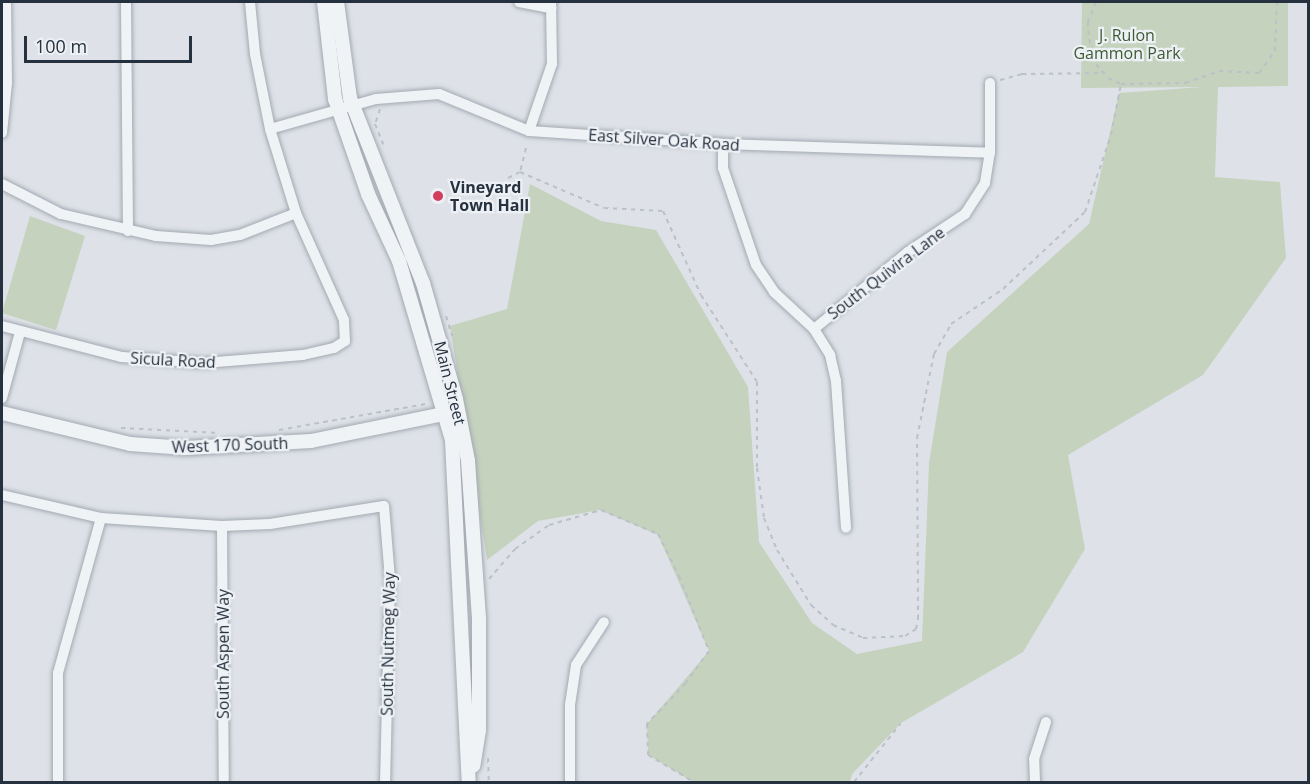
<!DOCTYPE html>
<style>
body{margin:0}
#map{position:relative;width:1310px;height:784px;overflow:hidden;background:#dee2e8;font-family:"Open Sans",sans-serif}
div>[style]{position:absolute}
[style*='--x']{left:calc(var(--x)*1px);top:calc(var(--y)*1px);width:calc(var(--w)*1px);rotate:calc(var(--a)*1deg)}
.green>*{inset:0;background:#c5d2be}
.path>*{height:2px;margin-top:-1px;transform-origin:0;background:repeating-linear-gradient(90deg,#bbc1c6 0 4.5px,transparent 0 9px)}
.roads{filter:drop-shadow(0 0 2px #a3a9b2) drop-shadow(0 0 2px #a3a9b2)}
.minor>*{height:10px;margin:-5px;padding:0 5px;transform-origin:5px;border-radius:5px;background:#f0f3f6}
.tertiary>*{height:14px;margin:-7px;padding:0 7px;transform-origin:7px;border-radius:7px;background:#f0f3f6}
.dots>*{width:16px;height:16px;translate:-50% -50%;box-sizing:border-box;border:3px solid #edf1f5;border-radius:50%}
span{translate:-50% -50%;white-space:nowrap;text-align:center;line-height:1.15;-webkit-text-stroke:4.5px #edf1f5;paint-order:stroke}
.park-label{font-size:16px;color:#3d5b33}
.street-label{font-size:16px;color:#26313f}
.poi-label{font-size:16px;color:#26313f;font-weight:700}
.left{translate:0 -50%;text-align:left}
.frame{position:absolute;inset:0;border:3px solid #26313f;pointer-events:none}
.scale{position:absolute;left:24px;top:36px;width:168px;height:27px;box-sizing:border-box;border:3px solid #26313f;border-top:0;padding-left:8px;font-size:18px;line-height:21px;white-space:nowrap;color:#26313f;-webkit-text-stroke:4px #edf1f5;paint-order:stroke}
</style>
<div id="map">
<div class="green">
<div style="clip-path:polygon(1082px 2px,1288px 2px,1288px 86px,1218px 87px,1215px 177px,1280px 182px,1286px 258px,1203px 375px,1068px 455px,1085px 549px,1023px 652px,901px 723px,852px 774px,850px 782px,693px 782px,648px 755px,647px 724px,709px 651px,658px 535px,600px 510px,538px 521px,487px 560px,450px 326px,507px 309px,530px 184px,601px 221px,656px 230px,748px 387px,759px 542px,812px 623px,857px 654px,922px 641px,929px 463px,947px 352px,1089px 224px,1119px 93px,1202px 87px,1081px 88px)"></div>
<div style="clip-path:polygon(30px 216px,85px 236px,56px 330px,2px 313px)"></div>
</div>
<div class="path">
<div style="--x:1096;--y:2;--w:22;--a:112"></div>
<div style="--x:1088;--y:22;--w:17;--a:87"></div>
<div style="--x:1089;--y:39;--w:26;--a:74"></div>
<div style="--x:1096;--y:64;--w:18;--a:49"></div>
<div style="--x:1108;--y:78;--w:14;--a:25"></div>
<div style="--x:1121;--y:84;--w:64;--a:-0.9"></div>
<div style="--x:1185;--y:83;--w:36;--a:-19"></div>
<div style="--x:1219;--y:71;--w:40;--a:2.9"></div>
<div style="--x:1259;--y:73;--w:27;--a:-54"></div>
<div style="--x:1275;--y:51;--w:49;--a:-87.7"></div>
<div style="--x:1000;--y:80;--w:23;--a:-15"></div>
<div style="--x:1022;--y:74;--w:82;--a:-0.7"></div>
<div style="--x:380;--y:109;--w:16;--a:108"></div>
<div style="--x:375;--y:124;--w:22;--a:68"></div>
<div style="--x:526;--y:148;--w:25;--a:104"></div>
<div style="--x:520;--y:172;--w:91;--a:23.2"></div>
<div style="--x:604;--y:208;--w:59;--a:2.9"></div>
<div style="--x:663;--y:211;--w:92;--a:65.7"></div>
<div style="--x:701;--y:295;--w:103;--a:57.2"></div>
<div style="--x:757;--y:382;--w:86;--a:90"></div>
<div style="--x:757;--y:468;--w:50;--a:82"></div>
<div style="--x:764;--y:518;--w:35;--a:68"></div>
<div style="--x:777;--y:550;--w:65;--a:58.3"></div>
<div style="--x:811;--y:605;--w:30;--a:42"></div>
<div style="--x:833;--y:625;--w:33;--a:23"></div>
<div style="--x:863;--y:638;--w:42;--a:-2.7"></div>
<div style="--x:905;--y:636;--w:13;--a:-32"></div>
<div style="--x:916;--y:629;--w:10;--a:-79"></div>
<div style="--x:918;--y:619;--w:181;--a:-90.3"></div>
<div style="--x:917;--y:438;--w:86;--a:-78.6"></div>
<div style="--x:934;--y:354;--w:34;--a:-60"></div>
<div style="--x:951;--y:324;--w:63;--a:-33.9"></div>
<div style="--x:1003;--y:289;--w:112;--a:-43.2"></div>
<div style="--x:1085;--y:212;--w:81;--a:-71.3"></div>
<div style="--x:1111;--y:135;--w:52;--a:-78.9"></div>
<div style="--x:508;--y:178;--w:13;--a:-27"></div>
<div style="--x:446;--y:316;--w:21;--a:73"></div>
<div style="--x:121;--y:428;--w:99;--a:2.9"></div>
<div style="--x:279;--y:430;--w:153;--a:-10.1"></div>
<div style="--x:489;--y:579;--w:40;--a:-49"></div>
<div style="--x:515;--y:549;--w:42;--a:-35.2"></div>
<div style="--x:549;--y:525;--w:54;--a:-16.1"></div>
<div style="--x:601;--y:510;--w:62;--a:22.8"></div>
<div style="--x:658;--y:534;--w:47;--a:63.4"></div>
<div style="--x:679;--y:576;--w:81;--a:68.2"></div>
<div style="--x:709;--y:651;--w:39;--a:126"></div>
<div style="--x:686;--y:683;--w:57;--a:133.6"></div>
<div style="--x:647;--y:724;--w:31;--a:88"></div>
<div style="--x:648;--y:755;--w:53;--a:30.4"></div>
<div style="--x:488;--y:758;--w:24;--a:88"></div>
<div style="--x:854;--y:782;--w:75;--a:-51.5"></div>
</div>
<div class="roads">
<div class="minor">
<div style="--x:126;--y:2;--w:229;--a:89.5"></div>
<div style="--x:519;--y:2;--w:33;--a:11"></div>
<div style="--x:270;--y:129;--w:110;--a:-15.8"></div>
<div style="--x:376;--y:99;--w:63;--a:-4.5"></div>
<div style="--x:439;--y:94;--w:97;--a:22.3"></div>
<div style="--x:529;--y:131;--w:194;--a:3.8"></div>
<div style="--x:723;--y:144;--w:267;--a:1.9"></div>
<div style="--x:529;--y:131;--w:71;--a:-71.1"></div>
<div style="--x:552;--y:64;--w:62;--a:-90.9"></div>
<div style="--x:2;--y:133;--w:50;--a:-84.3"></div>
<div style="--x:7;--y:83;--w:81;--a:-90.7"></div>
<div style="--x:723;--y:144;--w:24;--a:90"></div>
<div style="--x:723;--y:168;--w:102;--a:71.2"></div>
<div style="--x:756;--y:265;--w:32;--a:56"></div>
<div style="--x:774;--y:292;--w:54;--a:42.8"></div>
<div style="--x:814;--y:329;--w:31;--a:58"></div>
<div style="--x:830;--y:355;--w:27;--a:77"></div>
<div style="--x:836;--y:381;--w:147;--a:86.1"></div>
<div style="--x:2;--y:184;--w:66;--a:27"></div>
<div style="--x:61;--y:214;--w:98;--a:13"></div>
<div style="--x:156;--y:236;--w:55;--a:4.2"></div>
<div style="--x:211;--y:240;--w:29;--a:-10"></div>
<div style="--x:240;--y:235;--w:60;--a:-21.4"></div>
<div style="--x:2;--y:326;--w:124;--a:14.5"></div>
<div style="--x:122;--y:357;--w:82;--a:4.2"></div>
<div style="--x:204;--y:363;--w:99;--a:-4.6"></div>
<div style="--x:303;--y:355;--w:32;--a:-13"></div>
<div style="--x:334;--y:348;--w:13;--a:-32"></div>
<div style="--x:345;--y:341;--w:21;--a:-93"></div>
<div style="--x:344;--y:320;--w:117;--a:-114.2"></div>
<div style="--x:296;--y:213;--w:88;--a:-107.2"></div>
<div style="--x:270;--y:129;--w:76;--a:-101.3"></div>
<div style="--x:255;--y:54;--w:52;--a:-95.5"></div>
<div style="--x:814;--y:329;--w:122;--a:-39.3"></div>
<div style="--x:908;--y:252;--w:69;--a:-33.7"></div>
<div style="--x:965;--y:214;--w:37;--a:-57"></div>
<div style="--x:985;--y:183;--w:30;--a:-81"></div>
<div style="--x:990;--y:153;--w:70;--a:-90"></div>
<div style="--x:2;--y:398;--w:68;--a:-74.7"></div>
<div style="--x:2;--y:495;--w:102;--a:13.1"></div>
<div style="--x:101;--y:518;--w:121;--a:3.8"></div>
<div style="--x:222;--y:526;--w:48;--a:-2.4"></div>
<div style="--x:270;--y:524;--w:115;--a:-9"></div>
<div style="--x:384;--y:506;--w:73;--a:85.3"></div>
<div style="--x:390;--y:579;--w:203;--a:91.4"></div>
<div style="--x:222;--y:526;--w:256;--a:89.6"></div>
<div style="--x:58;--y:782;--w:109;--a:-90"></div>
<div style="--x:58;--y:673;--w:161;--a:-74.5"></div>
<div style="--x:570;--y:782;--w:77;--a:-90"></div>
<div style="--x:570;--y:705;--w:40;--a:-81.5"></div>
<div style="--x:576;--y:665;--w:51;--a:-56.9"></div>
<div style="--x:1035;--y:782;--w:23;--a:-92"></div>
<div style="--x:1034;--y:759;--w:39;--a:-72"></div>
</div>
<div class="tertiary">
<div style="--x:324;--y:2;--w:98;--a:83.5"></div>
<div style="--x:335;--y:99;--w:101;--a:70.8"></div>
<div style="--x:368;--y:194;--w:74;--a:65.2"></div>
<div style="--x:399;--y:261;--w:187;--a:73.5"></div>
<div style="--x:452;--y:440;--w:342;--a:87.2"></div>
<div style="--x:337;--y:2;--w:97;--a:82.3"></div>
<div style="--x:350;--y:98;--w:199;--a:68.5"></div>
<div style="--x:423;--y:283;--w:121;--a:74.1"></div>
<div style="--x:456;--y:399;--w:63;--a:79"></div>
<div style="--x:468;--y:461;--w:157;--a:86"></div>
<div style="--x:479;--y:618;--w:112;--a:90"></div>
<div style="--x:479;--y:730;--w:36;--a:99"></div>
<div style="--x:2;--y:413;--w:132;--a:13.6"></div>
<div style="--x:130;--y:444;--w:56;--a:4.1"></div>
<div style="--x:186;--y:448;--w:125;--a:-3.2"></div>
<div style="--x:311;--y:441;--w:146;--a:-11.5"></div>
</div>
</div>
<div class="dots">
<div style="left:438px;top:196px;background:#d13e5e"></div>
</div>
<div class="park-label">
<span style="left:1127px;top:44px">J. Rulon<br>Gammon Park</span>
</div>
<div class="street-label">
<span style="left:664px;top:140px;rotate:4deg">East Silver Oak Road</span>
<span style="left:886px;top:273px;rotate:-37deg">South Quivira Lane</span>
<span style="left:173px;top:360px;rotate:3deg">Sicula Road</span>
<span style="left:450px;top:383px;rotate:76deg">Main Street</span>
<span style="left:230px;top:445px;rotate:-2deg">West 170 South</span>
<span style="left:388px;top:644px;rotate:-89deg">South Nutmeg Way</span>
<span style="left:223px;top:654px;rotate:-90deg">South Aspen Way</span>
</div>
<div class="poi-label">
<span class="left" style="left:450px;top:196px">Vineyard<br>Town Hall</span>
</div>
<div class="frame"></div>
<div class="scale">100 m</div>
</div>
